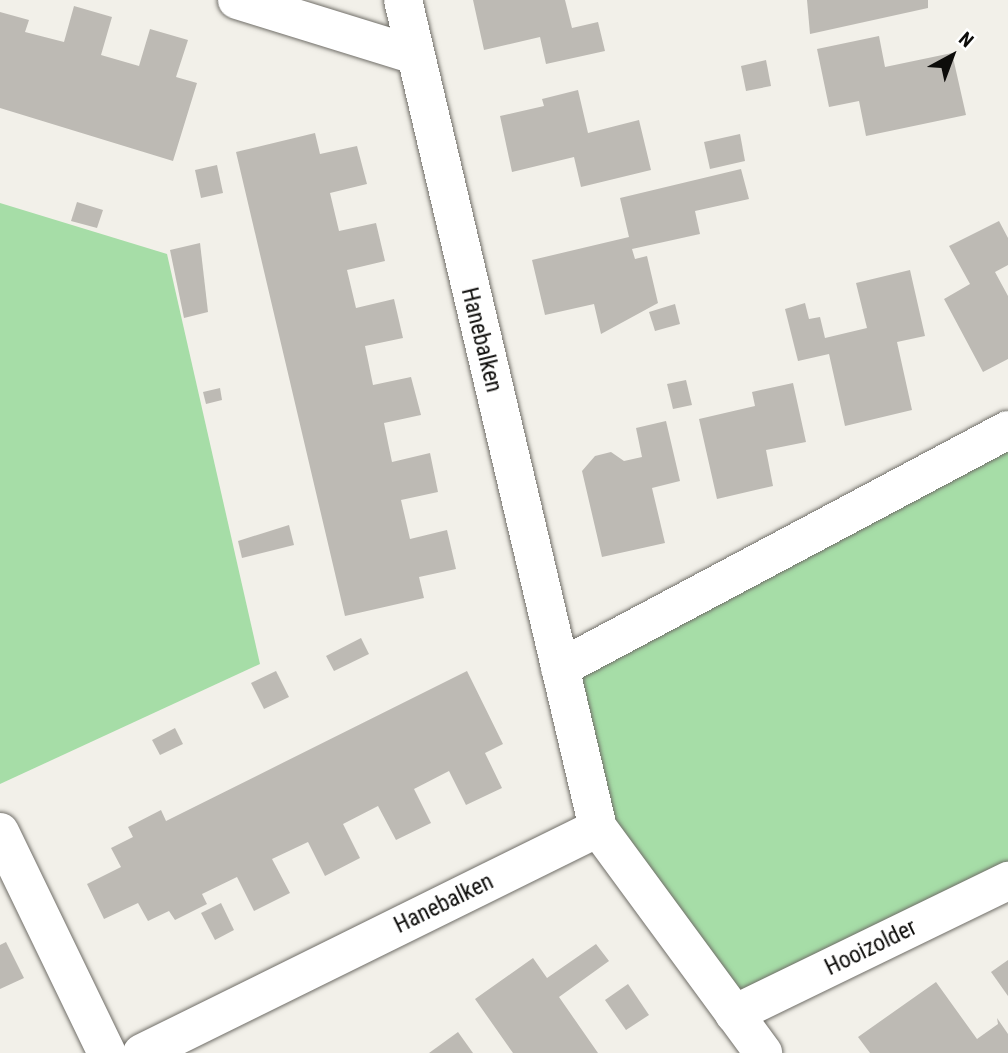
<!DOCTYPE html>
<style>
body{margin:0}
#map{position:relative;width:1008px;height:1053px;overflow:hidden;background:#f2f0e9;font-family:"Roboto Condensed",sans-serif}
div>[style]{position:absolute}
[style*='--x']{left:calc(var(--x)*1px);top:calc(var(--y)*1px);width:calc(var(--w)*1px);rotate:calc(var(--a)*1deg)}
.green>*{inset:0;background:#a6dda7}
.building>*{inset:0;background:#bdbab4}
.roads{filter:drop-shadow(0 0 2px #706e68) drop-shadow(0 0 2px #706e68)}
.minor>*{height:38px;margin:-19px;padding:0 19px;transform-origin:19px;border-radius:19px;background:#fff}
span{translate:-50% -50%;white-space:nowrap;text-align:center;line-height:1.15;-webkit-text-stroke:6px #fff;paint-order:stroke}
.street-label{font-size:23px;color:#0d0c0a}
.north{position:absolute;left:917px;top:21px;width:70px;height:70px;-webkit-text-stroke:5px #fff;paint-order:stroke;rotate:41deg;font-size:19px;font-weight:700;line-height:28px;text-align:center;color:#0d0c0a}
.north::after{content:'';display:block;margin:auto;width:24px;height:32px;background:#0d0c0a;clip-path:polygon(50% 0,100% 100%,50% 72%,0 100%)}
</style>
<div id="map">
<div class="green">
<div style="clip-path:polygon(0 203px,167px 254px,260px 664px,0 784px)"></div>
<div style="clip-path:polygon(1008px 431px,1008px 881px,735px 1014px,598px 828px,567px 666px)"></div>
</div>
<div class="building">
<div style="clip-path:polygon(473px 0,565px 0,572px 28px,598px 22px,605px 51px,546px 64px,540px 37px,484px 50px)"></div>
<div style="clip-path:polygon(807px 0,928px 0,928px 8px,810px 34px)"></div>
<div style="clip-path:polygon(74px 6px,112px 17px,101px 55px,139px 66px,150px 29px,188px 40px,176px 77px,197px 83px,173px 161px,0 108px,0 12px,29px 20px,25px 32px,64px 42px)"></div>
<div style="clip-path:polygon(879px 36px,885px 67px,952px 53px,966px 115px,866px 136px,859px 101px,829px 107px,817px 49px)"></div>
<div style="clip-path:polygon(766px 60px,771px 86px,746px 91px,741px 66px)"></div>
<div style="clip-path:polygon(578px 90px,588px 133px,639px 120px,651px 170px,581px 187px,574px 157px,512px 172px,500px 116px,544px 106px,542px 99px)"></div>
<div style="clip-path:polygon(315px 133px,320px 154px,357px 146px,367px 184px,330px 193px,339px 231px,376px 223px,385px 261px,347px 270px,356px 308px,394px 299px,403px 338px,365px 346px,373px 385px,411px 377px,421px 415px,384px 423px,388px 443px,392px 462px,430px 453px,438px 492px,401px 500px,410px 539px,447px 530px,456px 569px,419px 577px,424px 598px,345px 616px,236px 152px)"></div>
<div style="clip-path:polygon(740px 134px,745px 161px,710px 169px,704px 142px)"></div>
<div style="clip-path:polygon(217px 165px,223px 193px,201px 198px,195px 170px)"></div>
<div style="clip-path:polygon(741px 169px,749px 199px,695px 211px,700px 234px,632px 249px,635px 259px,647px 256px,658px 303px,601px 334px,594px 304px,545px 315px,532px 260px,629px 237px,620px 198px)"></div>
<div style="clip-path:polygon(77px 202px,103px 210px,97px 228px,71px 221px)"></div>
<div style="clip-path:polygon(999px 221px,1008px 238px,1008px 265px,995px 272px,1008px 296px,1008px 359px,983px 372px,944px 299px,970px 284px,949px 246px)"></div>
<div style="clip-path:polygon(200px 243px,208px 312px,184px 318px,170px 250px)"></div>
<div style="clip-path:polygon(910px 270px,925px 336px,897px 342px,912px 410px,845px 426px,829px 354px,798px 361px,785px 309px,805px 303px,809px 319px,820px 317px,825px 338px,867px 328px,856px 283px)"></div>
<div style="clip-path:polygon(675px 304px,680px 324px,655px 331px,649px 312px)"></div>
<div style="clip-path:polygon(686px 380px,692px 405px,673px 409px,667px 384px)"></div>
<div style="clip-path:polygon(793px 383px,806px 442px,766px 450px,773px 486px,717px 499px,699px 419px,755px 406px,752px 392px)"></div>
<div style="clip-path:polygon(220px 388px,222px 400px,206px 404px,203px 392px)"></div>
<div style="clip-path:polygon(666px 421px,680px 481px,652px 488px,665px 543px,602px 557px,582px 471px,595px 456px,611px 452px,624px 461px,642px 457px,636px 428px)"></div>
<div style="clip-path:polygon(289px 525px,294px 545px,242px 558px,238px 541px)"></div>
<div style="clip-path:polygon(361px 638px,369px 654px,334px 671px,326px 656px)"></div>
<div style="clip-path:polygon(276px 671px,289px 697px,264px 709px,251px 683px)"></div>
<div style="clip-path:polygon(467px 671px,503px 744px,485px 753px,502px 788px,466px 805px,449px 771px,414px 789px,431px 823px,396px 840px,378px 806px,343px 824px,360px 858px,325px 876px,308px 842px,272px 859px,290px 893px,254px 911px,237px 877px,202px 894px,207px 904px,175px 920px,169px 911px,148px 921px,138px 903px,104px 919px,87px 884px,121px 867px,111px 848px,133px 837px,128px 827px,161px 810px,166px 821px)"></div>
<div style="clip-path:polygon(175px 728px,183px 744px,160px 755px,152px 740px)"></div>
<div style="clip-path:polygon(221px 903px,234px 930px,215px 940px,201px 913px)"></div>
<div style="clip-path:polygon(6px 942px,24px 978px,0 989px,0 945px)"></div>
<div style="clip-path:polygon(596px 944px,609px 961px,559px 997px,598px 1053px,513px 1053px,475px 999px,533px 958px,547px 978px)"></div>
<div style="clip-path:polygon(1008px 960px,1008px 996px,991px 972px)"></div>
<div style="clip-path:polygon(936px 982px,977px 1039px,998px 1024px,997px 1018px,1008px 1034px,1008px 1053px,870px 1053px,858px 1037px)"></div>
<div style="clip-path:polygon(628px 984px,649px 1015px,626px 1030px,605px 1000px)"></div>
<div style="clip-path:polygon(458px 1032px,473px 1053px,429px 1053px)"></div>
</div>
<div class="roads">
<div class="minor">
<div style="--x:237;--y:0;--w:182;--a:17.2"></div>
<div style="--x:403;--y:0;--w:851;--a:76.75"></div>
<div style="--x:598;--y:828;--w:279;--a:53.7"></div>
<div style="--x:560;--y:668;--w:507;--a:-27.98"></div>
<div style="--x:0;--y:832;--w:246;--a:64.2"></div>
<div style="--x:734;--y:1014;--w:305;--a:-25.9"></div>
<div style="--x:142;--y:1053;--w:508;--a:-26.26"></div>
</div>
</div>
<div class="street-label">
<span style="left:481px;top:340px;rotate:76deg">Hanebalken</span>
<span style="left:444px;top:904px;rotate:-26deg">Hanebalken</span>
<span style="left:871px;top:948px;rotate:-26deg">Hooizolder</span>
</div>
<div class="north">N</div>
</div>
